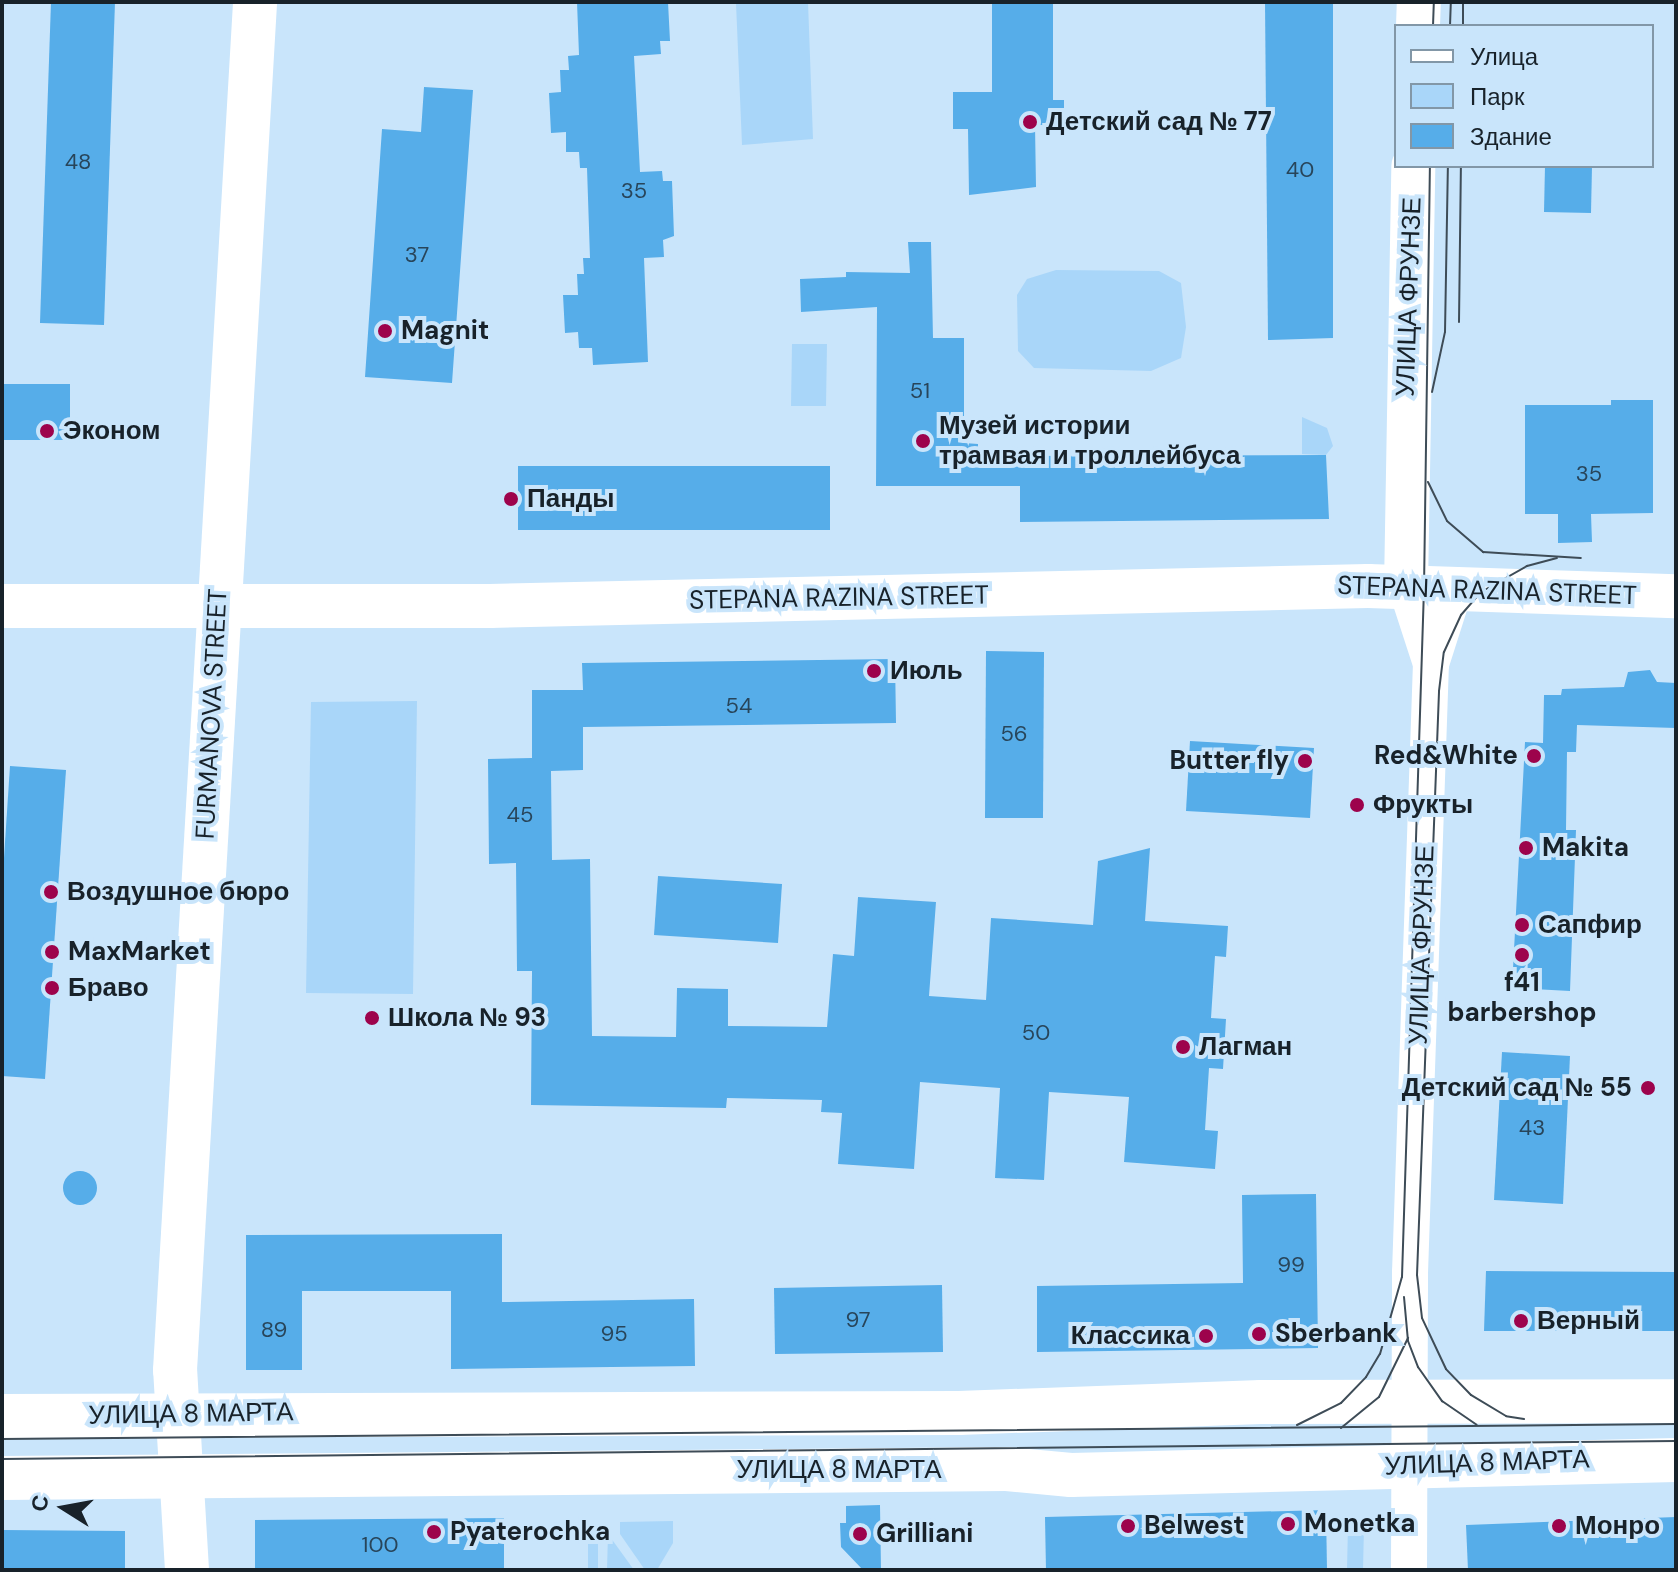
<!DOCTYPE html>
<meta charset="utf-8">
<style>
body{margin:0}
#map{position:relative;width:1678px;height:1572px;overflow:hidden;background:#c9e5fb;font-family:"DM Sans",sans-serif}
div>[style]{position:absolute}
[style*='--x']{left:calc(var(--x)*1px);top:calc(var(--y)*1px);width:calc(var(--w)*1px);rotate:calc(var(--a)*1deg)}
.green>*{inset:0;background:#a9d6f9}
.building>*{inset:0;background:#56ade9}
.round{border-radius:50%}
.street>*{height:36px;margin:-18px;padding:0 18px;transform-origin:18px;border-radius:18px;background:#fff}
.secondary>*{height:44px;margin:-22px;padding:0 22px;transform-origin:22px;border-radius:22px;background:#fff}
.primary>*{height:44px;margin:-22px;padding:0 22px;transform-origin:22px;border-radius:22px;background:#fff}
.tram>*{height:2px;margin:-1px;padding:0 1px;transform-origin:1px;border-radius:1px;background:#3e4c57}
.dots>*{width:22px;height:22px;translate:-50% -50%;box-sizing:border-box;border:4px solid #c9e5fb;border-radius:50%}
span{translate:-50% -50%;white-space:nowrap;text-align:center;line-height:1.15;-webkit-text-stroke:8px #c9e5fb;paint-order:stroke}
.number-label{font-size:22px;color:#28455a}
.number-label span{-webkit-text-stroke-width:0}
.poi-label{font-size:26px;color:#18222a;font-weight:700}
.left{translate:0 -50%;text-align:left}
.right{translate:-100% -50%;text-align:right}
.street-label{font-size:26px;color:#18222a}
.frame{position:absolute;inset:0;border:4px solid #18222a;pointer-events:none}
.legend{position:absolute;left:1394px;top:24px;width:260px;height:144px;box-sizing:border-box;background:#c9e5fb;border:2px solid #8297a7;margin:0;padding:10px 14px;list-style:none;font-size:24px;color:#18222a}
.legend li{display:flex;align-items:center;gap:16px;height:40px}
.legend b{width:40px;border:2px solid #8297a7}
.north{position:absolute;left:24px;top:1468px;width:80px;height:80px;-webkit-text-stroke:6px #c9e5fb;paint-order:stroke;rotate:281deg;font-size:22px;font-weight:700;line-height:32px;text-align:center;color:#18222a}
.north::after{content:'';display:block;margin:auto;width:28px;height:36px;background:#18222a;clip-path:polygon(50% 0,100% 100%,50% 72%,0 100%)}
</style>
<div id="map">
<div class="green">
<div style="clip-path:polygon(808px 2px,813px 139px,742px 145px,736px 3px)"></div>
<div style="clip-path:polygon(1056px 270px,1159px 271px,1181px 283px,1186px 327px,1181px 358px,1151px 371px,1034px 368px,1018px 351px,1017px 295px,1027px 279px)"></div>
<div style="clip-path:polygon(792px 344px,827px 344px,826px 406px,791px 406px)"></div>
<div style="clip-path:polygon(1302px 417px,1327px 428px,1333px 446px,1326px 455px,1302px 454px)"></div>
<div style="clip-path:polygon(417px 701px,413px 994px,306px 993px,311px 702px)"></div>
<div style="clip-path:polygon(673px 1521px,673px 1543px,657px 1570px,645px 1570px,620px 1534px,620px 1522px)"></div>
<div style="clip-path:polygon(588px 1524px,598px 1524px,598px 1570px,588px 1570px)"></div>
<div style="clip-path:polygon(1348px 1525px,1364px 1526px,1363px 1570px,1347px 1570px)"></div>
<div style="clip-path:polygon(608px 1534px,634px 1570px,607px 1570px)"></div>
</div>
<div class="building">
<div style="clip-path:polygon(51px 2px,115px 2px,104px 325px,40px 323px)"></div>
<div style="clip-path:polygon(577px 2px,668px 2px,670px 41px,660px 41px,661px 54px,634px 56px,640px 172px,662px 171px,663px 181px,672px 181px,673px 208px,674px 236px,663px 240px,664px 257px,644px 258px,648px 362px,593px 365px,592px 348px,579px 348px,578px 332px,565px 333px,563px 295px,578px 295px,577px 274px,584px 274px,583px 258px,590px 258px,587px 168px,580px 168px,579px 152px,566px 152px,566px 132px,551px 133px,549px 93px,561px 92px,560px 70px,569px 70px,568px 56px,579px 55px)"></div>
<div style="clip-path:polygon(992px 2px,1053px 2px,1053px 100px,1064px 100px,1064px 125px,1035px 125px,1036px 187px,969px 195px,968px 129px,953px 129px,953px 92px,992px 92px)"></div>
<div style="clip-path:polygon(1265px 2px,1333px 2px,1333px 338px,1268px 340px)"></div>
<div style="clip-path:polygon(424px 87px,473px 90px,452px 383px,365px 377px,382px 129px,421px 132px)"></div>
<div style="clip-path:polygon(1545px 166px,1592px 166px,1591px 213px,1544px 212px)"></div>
<div style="clip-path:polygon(908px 242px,931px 242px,933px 338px,964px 338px,964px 443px,978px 444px,978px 456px,1326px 455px,1329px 519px,1020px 522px,1020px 486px,876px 486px,877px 307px,801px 312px,800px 279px,846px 277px,846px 272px,910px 273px)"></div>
<div style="clip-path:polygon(2px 384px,70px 384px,70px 440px,2px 440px)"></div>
<div style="clip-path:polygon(1611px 400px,1653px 400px,1653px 513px,1591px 514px,1592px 542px,1558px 543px,1558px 514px,1525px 514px,1525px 405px,1611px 405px)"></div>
<div style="clip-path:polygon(518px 466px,830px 466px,830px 530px,518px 530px)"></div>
<div style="clip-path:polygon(986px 651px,1044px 652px,1043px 818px,985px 818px)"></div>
<div style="clip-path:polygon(895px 659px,896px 723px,583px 727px,583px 770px,551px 771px,552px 860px,590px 859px,592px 1036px,676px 1037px,677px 988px,728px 989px,728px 1026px,827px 1027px,833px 954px,854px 956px,858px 897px,936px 902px,929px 996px,986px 1000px,991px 918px,1093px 925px,1098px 861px,1150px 848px,1145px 921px,1228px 926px,1226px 957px,1215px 956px,1211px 1018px,1226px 1019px,1223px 1069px,1209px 1068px,1205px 1130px,1218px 1131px,1215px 1169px,1124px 1162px,1129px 1097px,1049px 1092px,1044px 1180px,995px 1178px,1000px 1088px,920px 1082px,914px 1169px,838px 1164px,842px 1113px,821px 1112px,822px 1100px,727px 1098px,726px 1108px,531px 1105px,532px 971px,517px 971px,516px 863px,489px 864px,488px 759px,532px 758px,532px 690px,583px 690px,582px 663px)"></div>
<div style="clip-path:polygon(1650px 670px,1657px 682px,1676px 683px,1676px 728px,1577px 725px,1576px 752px,1567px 752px,1566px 830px,1576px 830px,1570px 991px,1512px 988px,1525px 742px,1543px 743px,1544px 695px,1561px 695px,1562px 689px,1624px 687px,1628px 672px)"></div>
<div style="clip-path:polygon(1190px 741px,1314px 748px,1310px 818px,1186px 811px)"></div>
<div style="clip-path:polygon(10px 766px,66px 770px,45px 1079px,2px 1076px,2px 888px)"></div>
<div style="clip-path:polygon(658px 876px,782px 884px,778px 943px,654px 935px)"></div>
<div style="clip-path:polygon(1502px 1052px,1570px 1056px,1563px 1204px,1494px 1200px)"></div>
<div class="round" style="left:63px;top:1171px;width:34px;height:34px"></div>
<div style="clip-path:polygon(1316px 1194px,1318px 1348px,1037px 1352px,1037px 1286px,1243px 1283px,1242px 1195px)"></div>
<div style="clip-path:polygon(502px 1234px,502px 1302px,694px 1299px,695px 1366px,451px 1369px,451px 1291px,302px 1291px,302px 1370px,246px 1370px,246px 1235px)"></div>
<div style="clip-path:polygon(1486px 1271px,1676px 1272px,1676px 1331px,1484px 1331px)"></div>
<div style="clip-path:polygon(942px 1285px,943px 1352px,775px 1354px,774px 1288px)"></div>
<div style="clip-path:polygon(880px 1505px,881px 1570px,863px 1570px,841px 1547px,840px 1523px,846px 1523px,846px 1506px)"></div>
<div style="clip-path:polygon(1326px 1510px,1327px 1570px,1046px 1570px,1045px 1517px)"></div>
<div style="clip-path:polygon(1676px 1517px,1676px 1570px,1468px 1570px,1466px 1525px)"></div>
<div style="clip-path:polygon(504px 1518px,504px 1570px,255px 1570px,255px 1520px)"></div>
<div style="clip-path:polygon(2px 1530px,125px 1531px,125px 1570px,2px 1570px)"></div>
</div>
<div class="street">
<div style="--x:1406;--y:587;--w:81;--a:72"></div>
<div style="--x:1409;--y:1570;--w:297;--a:-89.8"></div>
<div style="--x:1410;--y:1273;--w:609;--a:-88.03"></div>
<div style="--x:1431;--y:664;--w:76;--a:-72.3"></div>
</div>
<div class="secondary">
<div style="--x:1418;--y:26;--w:24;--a:-88"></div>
<div style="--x:1406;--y:587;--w:421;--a:-89"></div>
<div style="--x:2;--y:606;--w:488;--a:0"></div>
<div style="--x:490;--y:606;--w:878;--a:-1.3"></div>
<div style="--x:1368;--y:586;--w:308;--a:1.9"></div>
<div style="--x:2;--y:1416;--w:957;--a:-0.18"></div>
<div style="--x:959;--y:1413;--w:302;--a:-2.1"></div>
<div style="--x:1261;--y:1402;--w:415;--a:-0.1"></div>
<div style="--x:2;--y:1478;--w:1005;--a:-0.51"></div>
<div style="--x:1007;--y:1469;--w:64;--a:5.4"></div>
<div style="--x:1071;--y:1475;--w:605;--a:-1.42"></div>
</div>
<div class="primary">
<div style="--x:187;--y:1570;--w:200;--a:-93.4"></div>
<div style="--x:175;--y:1370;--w:1370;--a:-86.65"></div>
</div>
<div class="tram">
<div style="--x:1433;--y:26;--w:24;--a:-88"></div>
<div style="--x:1450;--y:26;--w:24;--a:-88"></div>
<div style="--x:1463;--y:26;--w:24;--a:-90"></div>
<div style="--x:1459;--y:322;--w:156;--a:-89.3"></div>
<div style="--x:1432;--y:392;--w:61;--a:-77.8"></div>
<div style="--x:1445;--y:332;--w:166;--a:-89"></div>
<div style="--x:1428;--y:482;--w:43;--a:64"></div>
<div style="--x:1447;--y:521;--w:48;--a:40.7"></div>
<div style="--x:1483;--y:552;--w:98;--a:3.5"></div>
<div style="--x:1404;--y:1297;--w:44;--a:84.8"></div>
<div style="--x:1408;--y:1341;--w:28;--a:69"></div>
<div style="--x:1418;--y:1367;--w:42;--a:54.8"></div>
<div style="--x:1442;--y:1401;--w:42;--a:34.4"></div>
<div style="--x:1524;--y:1419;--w:18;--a:-171"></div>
<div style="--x:1506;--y:1416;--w:41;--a:-149"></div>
<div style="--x:1471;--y:1395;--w:36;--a:-134"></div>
<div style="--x:1446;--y:1369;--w:56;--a:-115.2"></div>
<div style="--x:1422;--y:1318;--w:43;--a:-96.6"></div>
<div style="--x:1417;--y:1275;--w:584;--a:-87.84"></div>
<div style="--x:1439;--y:691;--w:39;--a:-83"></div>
<div style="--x:1444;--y:652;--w:41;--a:-65.3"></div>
<div style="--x:1461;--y:615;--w:30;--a:-49"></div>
<div style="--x:1481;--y:592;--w:53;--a:-29.5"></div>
<div style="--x:1527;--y:566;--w:31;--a:-15"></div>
<div style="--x:1297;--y:1425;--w:49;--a:-26.6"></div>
<div style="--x:1341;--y:1403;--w:36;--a:-46"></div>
<div style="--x:1366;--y:1377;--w:27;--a:-59"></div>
<div style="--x:1380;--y:1354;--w:80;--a:-74.1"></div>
<div style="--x:1402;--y:1277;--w:688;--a:-88.17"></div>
<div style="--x:1424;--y:589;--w:423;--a:-89.2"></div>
<div style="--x:1341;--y:1428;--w:49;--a:-39.2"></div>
<div style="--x:1379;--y:1397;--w:66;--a:-63.8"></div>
<div style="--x:2;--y:1439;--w:1674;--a:-0.51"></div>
<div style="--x:2;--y:1459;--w:1674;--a:-0.62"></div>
</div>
<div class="dots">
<div style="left:1030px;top:122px;background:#9d034c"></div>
<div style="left:385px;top:331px;background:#9d034c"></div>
<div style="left:47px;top:431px;background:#9d034c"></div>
<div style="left:923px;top:441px;background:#9d034c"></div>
<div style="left:511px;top:499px;background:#9d034c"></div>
<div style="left:874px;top:671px;background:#9d034c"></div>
<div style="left:1534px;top:756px;background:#9d034c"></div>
<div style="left:1305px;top:761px;background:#9d034c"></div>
<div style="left:1357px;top:805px;background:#9d034c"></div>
<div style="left:1526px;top:848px;background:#9d034c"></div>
<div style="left:51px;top:892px;background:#9d034c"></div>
<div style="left:1522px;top:925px;background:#9d034c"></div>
<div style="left:52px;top:952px;background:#9d034c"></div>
<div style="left:1522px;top:955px;background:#9d034c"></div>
<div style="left:52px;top:988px;background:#9d034c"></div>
<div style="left:372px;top:1018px;background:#9d034c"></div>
<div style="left:1183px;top:1047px;background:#9d034c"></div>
<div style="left:1648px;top:1088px;background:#9d034c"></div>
<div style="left:1521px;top:1321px;background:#9d034c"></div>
<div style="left:1259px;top:1334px;background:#9d034c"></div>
<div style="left:1206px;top:1336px;background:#9d034c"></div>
<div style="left:1288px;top:1524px;background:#9d034c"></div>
<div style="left:1128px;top:1526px;background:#9d034c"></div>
<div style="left:1559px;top:1526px;background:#9d034c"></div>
<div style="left:434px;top:1532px;background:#9d034c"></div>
<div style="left:860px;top:1534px;background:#9d034c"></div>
</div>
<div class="number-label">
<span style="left:78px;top:162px">48</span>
<span style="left:1300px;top:170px">40</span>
<span style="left:634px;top:191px">35</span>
<span style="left:417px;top:255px">37</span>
<span style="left:920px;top:391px">51</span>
<span style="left:1589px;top:474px">35</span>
<span style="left:739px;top:706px">54</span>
<span style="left:1014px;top:734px">56</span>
<span style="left:520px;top:815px">45</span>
<span style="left:1036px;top:1033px">50</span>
<span style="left:1532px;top:1128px">43</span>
<span style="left:1291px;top:1265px">99</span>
<span style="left:858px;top:1320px">97</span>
<span style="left:274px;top:1330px">89</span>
<span style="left:614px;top:1334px">95</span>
<span style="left:380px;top:1545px">100</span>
</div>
<div class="poi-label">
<span class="left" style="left:1046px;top:122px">Детский сад № 77</span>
<span class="left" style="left:401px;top:331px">Magnit</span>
<span class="left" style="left:939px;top:441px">Музей истории<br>трамвая и троллейбуса</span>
<span class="left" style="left:63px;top:431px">Эконом</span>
<span class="left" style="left:527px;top:499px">Панды</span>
<span class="left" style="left:890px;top:671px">Июль</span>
<span class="right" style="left:1518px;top:756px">Red&amp;White</span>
<span class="right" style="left:1289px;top:761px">Butter fly</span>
<span class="left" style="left:1373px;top:805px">Фрукты</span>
<span class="left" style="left:1542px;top:848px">Makita</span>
<span class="left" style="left:67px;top:892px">Воздушное бюро</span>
<span class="left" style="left:1538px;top:925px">Сапфир</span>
<span class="left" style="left:68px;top:952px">MaxMarket</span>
<span style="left:1522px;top:998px">f41<br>barbershop</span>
<span class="left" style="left:68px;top:988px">Браво</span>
<span class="left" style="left:388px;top:1018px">Школа № 93</span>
<span class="left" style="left:1199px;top:1047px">Лагман</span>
<span class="right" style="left:1632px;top:1088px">Детский сад № 55</span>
<span class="left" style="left:1537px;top:1321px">Верный</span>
<span class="left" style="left:1275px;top:1334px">Sberbank</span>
<span class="right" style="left:1190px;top:1336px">Классика</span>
<span class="left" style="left:1304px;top:1524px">Monetka</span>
<span class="left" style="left:1144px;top:1526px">Belwest</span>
<span class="left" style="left:1575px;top:1526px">Монро</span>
<span class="left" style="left:450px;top:1532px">Pyaterochka</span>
<span class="left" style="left:876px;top:1534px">Grilliani</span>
</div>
<div class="street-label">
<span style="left:1409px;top:297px;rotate:-88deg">УЛИЦА ФРУНЗЕ</span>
<span style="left:1487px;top:591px;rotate:2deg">STEPANA RAZINA STREET</span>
<span style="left:839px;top:598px;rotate:-1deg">STEPANA RAZINA STREET</span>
<span style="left:212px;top:714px;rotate:-87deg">FURMANOVA STREET</span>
<span style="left:1422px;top:945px;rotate:-88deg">УЛИЦА ФРУНЗЕ</span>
<span style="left:191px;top:1414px;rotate:-1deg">УЛИЦА 8 МАРТА</span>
<span style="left:1487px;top:1463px;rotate:-2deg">УЛИЦА 8 МАРТА</span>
<span style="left:839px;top:1470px">УЛИЦА 8 МАРТА</span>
</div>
<div class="frame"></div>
<ul class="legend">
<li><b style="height:10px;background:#fff"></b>Улица</li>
<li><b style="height:22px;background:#a9d6f9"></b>Парк</li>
<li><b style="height:22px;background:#56ade9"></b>Здание</li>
</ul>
<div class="north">С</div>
</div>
